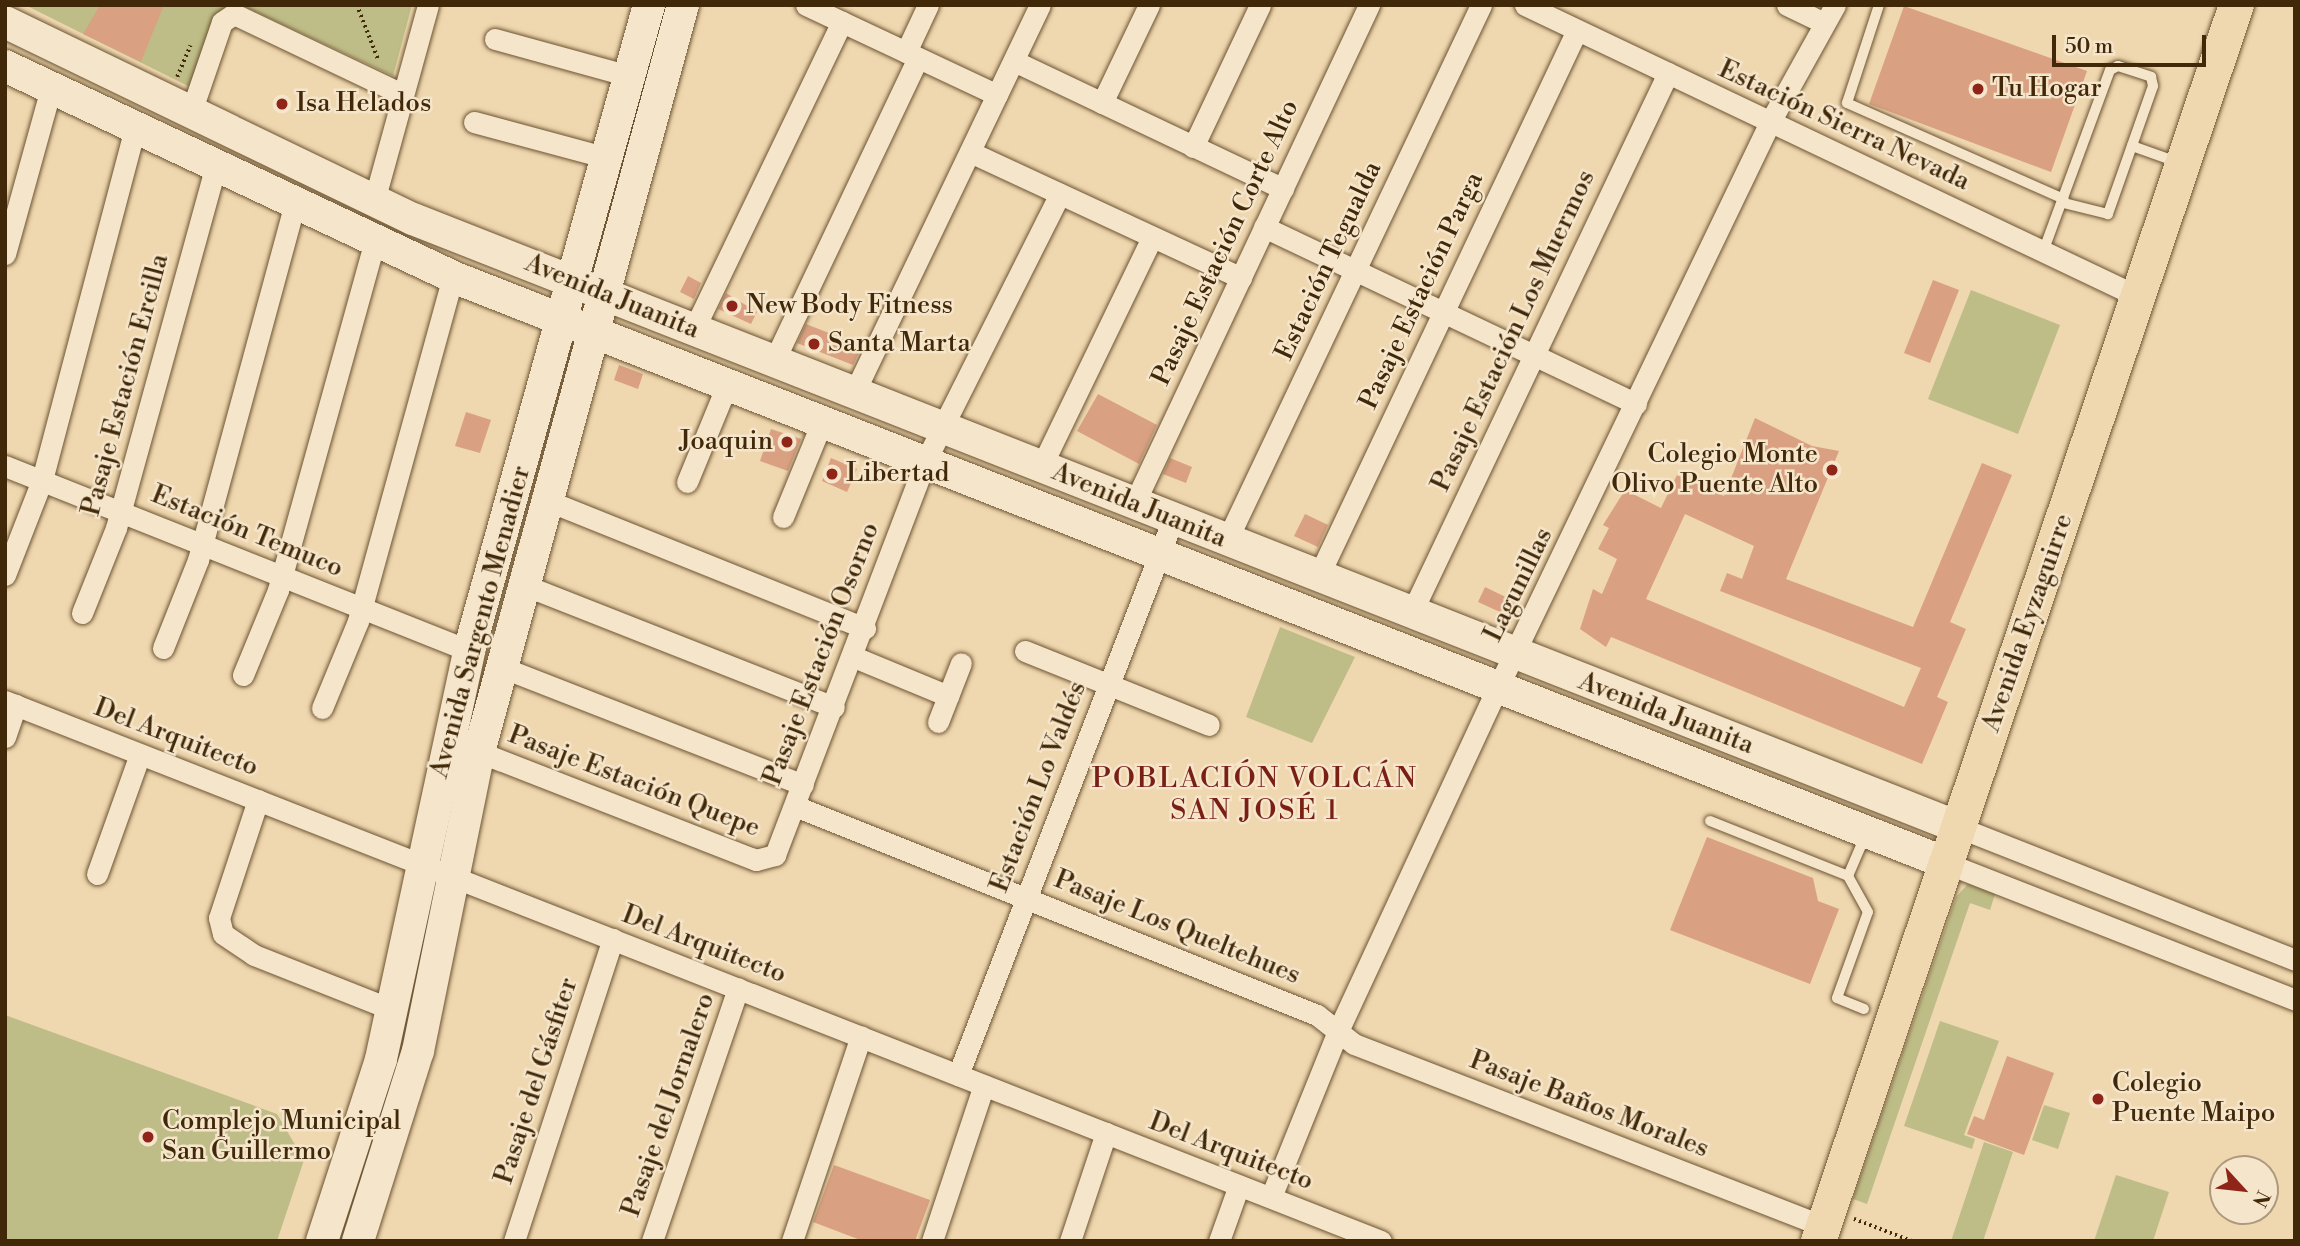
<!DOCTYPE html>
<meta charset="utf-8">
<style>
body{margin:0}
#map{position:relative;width:2300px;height:1246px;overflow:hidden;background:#efd7af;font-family:"Libre Bodoni",serif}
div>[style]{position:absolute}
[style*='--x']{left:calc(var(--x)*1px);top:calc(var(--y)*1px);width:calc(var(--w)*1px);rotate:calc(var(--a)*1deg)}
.green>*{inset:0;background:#bfbd87}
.building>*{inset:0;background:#d9a182}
.path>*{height:3.5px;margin-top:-1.75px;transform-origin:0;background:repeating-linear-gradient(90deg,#402808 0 2px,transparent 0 5.5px)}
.roads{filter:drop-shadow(0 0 2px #6c5432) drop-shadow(0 0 2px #6c5432)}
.lane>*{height:10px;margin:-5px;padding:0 5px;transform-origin:5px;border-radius:5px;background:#f5e5cb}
.street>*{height:21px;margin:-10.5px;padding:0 10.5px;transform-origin:10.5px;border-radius:10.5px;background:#f5e5cb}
.secondary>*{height:32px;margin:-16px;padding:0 16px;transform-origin:16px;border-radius:16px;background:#f5e5cb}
.primary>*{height:35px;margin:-17.5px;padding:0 17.5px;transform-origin:17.5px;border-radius:17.5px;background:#efd7af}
.dots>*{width:19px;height:19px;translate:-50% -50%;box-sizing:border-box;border:4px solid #f5e5cb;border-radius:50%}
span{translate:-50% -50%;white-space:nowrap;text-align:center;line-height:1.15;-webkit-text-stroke:5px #f5e5cb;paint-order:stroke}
.poi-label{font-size:26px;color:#402808}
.left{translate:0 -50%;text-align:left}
.right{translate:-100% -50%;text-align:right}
.street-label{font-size:26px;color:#402808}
.neighbourhood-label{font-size:28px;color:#7a1f14;letter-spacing:2px}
.frame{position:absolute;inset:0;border:7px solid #402808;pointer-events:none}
.north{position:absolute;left:2209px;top:1155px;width:70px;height:70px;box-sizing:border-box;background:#f5e5cb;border:2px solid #ad997d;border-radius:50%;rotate:117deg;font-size:19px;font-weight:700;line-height:28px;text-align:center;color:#402808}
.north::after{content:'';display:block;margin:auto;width:24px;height:32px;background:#8f2418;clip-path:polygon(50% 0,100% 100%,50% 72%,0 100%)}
.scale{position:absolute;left:2052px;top:35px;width:154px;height:32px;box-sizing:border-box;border:4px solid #402808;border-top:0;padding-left:9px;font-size:21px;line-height:24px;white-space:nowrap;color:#402808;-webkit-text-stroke:5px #f5e5cb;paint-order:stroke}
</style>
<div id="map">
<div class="green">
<div style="clip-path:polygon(25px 5px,226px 5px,190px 87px)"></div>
<div style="clip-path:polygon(241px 5px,412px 5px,393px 76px)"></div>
<div style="clip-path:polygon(1971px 290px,2060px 325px,2018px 434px,1928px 399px)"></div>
<div style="clip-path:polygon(1280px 627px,1355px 657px,1312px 743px,1246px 717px)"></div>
<div style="clip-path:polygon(1968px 884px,1995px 894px,1990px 910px,1970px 903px,1867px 1204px,1853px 1199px,1956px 897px)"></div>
<div style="clip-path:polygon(5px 1015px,277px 1114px,304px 1160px,277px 1241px,5px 1241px)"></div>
<div style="clip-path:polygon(1940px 1021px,1999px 1041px,1964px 1135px,1975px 1139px,1972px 1149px,1904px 1126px)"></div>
<div style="clip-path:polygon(2044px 1105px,2070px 1113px,2058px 1149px,2032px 1140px)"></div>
<div style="clip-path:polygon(1984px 1142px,2013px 1152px,1983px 1241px,1951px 1241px)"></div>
<div style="clip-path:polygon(2116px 1175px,2169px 1192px,2153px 1241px,2094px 1241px)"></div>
</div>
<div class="building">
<div style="clip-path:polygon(100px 5px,164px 5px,141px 62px,83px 34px)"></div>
<div style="clip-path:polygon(1904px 6px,2087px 71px,2051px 172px,1869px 104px)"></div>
<div style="clip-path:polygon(688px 276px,701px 283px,694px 299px,680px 292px)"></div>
<div style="clip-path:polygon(1933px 280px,1959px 290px,1930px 363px,1904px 353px)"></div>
<div style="clip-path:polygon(726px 293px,757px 312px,751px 324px,718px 309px)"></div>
<div style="clip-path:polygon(806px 324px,862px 346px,853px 365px,797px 343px)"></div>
<div style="clip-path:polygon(619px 365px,643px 374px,638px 389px,614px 380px)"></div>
<div style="clip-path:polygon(1098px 394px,1157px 425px,1139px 464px,1077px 431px)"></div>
<div style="clip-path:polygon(466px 412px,491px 420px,480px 453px,455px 446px)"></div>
<div style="clip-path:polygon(evenodd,1755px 418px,1812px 446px,1839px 451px,1786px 579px,1913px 627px,1982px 463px,2012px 475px,1950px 622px,1966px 629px,1937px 697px,1948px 702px,1922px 764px,1611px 637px,1606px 647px,1580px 629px,1593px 589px,1602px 594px,1617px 559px,1598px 549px,1609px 528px,1603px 525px,1625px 490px,1661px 508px,1677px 475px,1724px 496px,1755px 418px,1685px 514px,1754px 546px,1742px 579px,1727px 573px,1720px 591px,1921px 668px,1904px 707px,1646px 599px,1685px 514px)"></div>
<div style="clip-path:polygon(771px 429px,801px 439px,788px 471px,760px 461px)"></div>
<div style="clip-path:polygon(831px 458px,857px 469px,847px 492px,822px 481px)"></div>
<div style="clip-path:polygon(1170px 458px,1192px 467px,1186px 483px,1163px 474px)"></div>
<div style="clip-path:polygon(1305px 514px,1328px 525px,1318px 547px,1294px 536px)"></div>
<div style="clip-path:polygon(1485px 587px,1518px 603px,1511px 617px,1478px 602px)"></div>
<div style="clip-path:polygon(1707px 837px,1813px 878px,1818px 901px,1839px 909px,1810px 984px,1670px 930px)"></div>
<div style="clip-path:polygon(2007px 1056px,2054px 1073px,2024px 1155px,1967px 1134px,1974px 1116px,1984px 1120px)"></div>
<div style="clip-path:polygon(834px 1165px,930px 1200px,915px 1241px,863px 1241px,813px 1222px)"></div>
</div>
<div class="path">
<div style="--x:357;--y:5;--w:58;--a:68.7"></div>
<div style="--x:177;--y:77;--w:34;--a:-67"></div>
<div style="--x:1854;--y:1219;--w:62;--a:20.8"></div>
</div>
<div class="roads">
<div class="lane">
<div style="--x:1879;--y:5;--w:103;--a:108.1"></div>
<div style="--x:1847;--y:103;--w:237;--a:23.9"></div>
<div style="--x:2132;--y:146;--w:48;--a:19.6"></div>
<div style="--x:2043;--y:252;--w:194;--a:-69.8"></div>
<div style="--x:2110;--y:70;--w:9;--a:-27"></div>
<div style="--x:2118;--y:66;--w:35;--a:18"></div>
<div style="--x:2151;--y:77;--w:9;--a:77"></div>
<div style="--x:2153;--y:86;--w:136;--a:109.4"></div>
<div style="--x:2108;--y:214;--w:45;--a:-166"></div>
<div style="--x:1710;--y:821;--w:149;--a:21.7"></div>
<div style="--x:1864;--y:1009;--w:29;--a:-158"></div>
<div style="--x:1837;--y:998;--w:91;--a:-70.2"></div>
<div style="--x:1868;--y:912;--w:41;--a:-119.1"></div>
<div style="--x:1848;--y:876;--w:46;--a:-66.8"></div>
</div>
<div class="street">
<div style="--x:806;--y:5;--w:211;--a:25.2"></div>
<div style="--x:1525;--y:5;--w:680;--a:25.43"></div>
<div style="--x:1787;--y:5;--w:41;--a:25.9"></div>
<div style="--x:495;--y:39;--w:139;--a:15.4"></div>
<div style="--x:906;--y:52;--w:52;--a:-64.9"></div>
<div style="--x:1014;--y:61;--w:298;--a:25.4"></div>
<div style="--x:1102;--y:103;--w:109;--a:-64.4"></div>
<div style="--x:191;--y:112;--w:95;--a:-71"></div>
<div style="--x:222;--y:22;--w:14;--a:-34"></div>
<div style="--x:234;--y:14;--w:186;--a:25.5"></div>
<div style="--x:474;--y:122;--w:138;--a:15.1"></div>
<div style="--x:1193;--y:147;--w:157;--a:-64.7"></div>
<div style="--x:970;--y:152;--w:299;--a:24.9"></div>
<div style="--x:374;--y:201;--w:203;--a:-74.6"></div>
<div style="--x:1264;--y:227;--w:412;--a:25.4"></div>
<div style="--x:5;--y:254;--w:172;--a:-74.5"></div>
<div style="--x:694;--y:329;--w:341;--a:-64.3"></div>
<div style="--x:774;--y:361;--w:335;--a:-64.6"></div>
<div style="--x:854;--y:393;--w:430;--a:-64.4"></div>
<div style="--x:5;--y:466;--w:500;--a:21.7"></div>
<div style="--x:1041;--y:467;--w:255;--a:-64.2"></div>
<div style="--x:687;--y:482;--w:105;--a:-67.6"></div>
<div style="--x:546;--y:500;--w:344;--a:21.9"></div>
<div style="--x:1134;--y:504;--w:552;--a:-64.78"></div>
<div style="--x:783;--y:517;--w:103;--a:-67.7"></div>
<div style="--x:1227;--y:540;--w:592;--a:-64.6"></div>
<div style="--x:5;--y:575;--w:102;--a:-68.7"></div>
<div style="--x:42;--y:480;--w:363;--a:-75.2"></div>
<div style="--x:1318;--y:577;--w:605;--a:-64.66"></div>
<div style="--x:524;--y:585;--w:333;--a:21.5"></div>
<div style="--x:82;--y:613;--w:92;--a:-68.2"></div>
<div style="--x:116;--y:528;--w:373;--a:-74.6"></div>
<div style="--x:1411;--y:614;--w:599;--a:-64.59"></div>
<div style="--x:163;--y:648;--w:95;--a:-68.3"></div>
<div style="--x:198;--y:560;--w:366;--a:-74.8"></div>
<div style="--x:1025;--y:651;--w:198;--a:21.9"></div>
<div style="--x:854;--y:657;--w:102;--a:22.5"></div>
<div style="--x:501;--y:667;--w:324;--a:21.3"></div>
<div style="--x:243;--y:675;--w:92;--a:-67.6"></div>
<div style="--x:278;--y:590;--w:358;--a:-74.5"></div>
<div style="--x:5;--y:701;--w:1478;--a:21.43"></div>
<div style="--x:322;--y:708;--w:94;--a:-67.5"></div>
<div style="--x:358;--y:621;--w:357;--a:-74.6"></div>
<div style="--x:938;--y:722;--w:63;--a:-68.7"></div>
<div style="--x:5;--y:737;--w:34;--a:-71"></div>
<div style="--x:479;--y:752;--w:297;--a:21.3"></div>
<div style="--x:756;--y:860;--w:20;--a:-15"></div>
<div style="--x:775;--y:855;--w:421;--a:-69.1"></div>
<div style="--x:925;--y:462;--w:300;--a:-63.3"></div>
<div style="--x:258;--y:800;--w:124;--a:108.3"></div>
<div style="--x:219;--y:918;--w:16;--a:76"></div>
<div style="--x:223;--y:934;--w:37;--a:34"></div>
<div style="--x:254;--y:955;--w:149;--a:21.6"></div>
<div style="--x:795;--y:806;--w:562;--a:21.82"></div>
<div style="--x:1317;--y:1015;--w:47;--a:38.1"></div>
<div style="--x:1354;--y:1044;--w:503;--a:21.21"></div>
<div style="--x:1958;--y:827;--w:362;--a:21.5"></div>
<div style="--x:1946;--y:863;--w:375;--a:21.4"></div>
<div style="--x:97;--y:874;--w:127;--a:-70.3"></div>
<div style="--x:958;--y:1075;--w:596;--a:-68.86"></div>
<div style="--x:1271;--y:1197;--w:179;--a:-68"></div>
<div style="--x:1338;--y:1031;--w:379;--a:-65.1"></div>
<div style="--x:1498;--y:687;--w:627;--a:-64.29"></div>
<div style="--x:1770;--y:122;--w:134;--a:-60.9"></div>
<div style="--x:514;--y:1241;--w:318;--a:-71.9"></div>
<div style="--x:652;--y:1241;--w:267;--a:-71.2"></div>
<div style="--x:792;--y:1241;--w:216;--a:-71.4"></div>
<div style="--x:932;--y:1241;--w:164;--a:-71.6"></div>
<div style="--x:1070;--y:1241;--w:114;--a:-71.6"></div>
<div style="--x:1219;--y:1241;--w:59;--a:-70.3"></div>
</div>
<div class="secondary">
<div style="--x:5;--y:22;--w:453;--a:25.8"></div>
<div style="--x:413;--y:219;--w:1660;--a:21.48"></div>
<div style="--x:5;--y:66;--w:495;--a:25.2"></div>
<div style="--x:453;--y:277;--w:1604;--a:21.43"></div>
<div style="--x:322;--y:1241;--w:191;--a:-72"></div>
<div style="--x:381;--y:1059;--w:417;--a:-77.8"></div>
<div style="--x:469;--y:651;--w:671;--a:-74.43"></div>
<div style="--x:358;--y:1241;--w:199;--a:-72.5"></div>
<div style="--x:418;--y:1051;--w:305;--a:-78.5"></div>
<div style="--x:479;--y:752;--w:774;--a:-74.73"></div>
</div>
<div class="primary">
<div style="--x:1818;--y:1241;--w:1305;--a:-71.32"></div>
</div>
</div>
<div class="dots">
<div style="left:1978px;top:89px;background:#8f2418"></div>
<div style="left:282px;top:104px;background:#8f2418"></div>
<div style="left:732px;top:306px;background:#8f2418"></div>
<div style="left:814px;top:344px;background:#8f2418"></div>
<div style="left:787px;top:442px;background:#8f2418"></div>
<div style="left:1832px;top:470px;background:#8f2418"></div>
<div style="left:832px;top:474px;background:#8f2418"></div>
<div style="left:2098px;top:1099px;background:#8f2418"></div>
<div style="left:148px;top:1137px;background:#8f2418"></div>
</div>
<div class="poi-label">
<span class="left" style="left:1992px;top:89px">Tu Hogar</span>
<span class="left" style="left:296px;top:104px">Isa Helados</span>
<span class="left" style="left:746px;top:306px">New Body Fitness</span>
<span class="left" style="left:828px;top:344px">Santa Marta</span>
<span class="right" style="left:773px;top:442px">Joaquin</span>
<span class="right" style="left:1818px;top:470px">Colegio Monte<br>Olivo Puente Alto</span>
<span class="left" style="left:846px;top:474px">Libertad</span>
<span class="left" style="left:2112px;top:1099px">Colegio<br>Puente Maipo</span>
<span class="left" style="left:162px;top:1137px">Complejo Municipal<br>San Guillermo</span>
</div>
<div class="street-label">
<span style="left:1844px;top:126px;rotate:25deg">Estación Sierra Nevada</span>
<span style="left:1226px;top:243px;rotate:-65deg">Pasaje Estación Corte Alto</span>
<span style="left:1329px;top:261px;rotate:-65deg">Estación Tegualda</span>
<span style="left:1422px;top:291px;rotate:-65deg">Pasaje Estación Parga</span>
<span style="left:612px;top:297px;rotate:22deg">Avenida Juanita</span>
<span style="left:1514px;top:331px;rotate:-65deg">Pasaje Estación Los Muermos</span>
<span style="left:126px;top:385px;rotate:-75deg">Pasaje Estación Ercilla</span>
<span style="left:1139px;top:506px;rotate:22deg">Avenida Juanita</span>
<span style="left:247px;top:532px;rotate:22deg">Estación Temuco</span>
<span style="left:1519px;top:585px;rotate:-64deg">Lagunillas</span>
<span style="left:481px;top:622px;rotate:-75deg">Avenida Sargento Menadier</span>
<span style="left:2028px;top:623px;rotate:-71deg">Avenida Eyzaguirre</span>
<span style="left:822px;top:654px;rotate:-69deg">Pasaje Estación Osorno</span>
<span style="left:1666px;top:714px;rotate:21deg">Avenida Juanita</span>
<span style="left:176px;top:738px;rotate:21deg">Del Arquitecto</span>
<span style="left:634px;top:782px;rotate:21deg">Pasaje Estación Quepe</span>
<span style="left:1039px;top:787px;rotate:-69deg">Estación Lo Valdés</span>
<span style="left:1177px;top:928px;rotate:22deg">Pasaje Los Queltehues</span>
<span style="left:704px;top:945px;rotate:21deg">Del Arquitecto</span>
<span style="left:537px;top:1081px;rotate:-72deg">Pasaje del Gásfiter</span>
<span style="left:669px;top:1105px;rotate:-71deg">Pasaje del Jornalero</span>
<span style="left:1589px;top:1105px;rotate:21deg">Pasaje Baños Morales</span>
<span style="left:1231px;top:1152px;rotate:21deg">Del Arquitecto</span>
</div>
<div class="neighbourhood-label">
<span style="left:1255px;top:795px">POBLACIÓN VOLCÁN<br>SAN JOSÉ 1</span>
</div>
<div class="frame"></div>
<div class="north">N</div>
<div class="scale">50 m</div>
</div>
